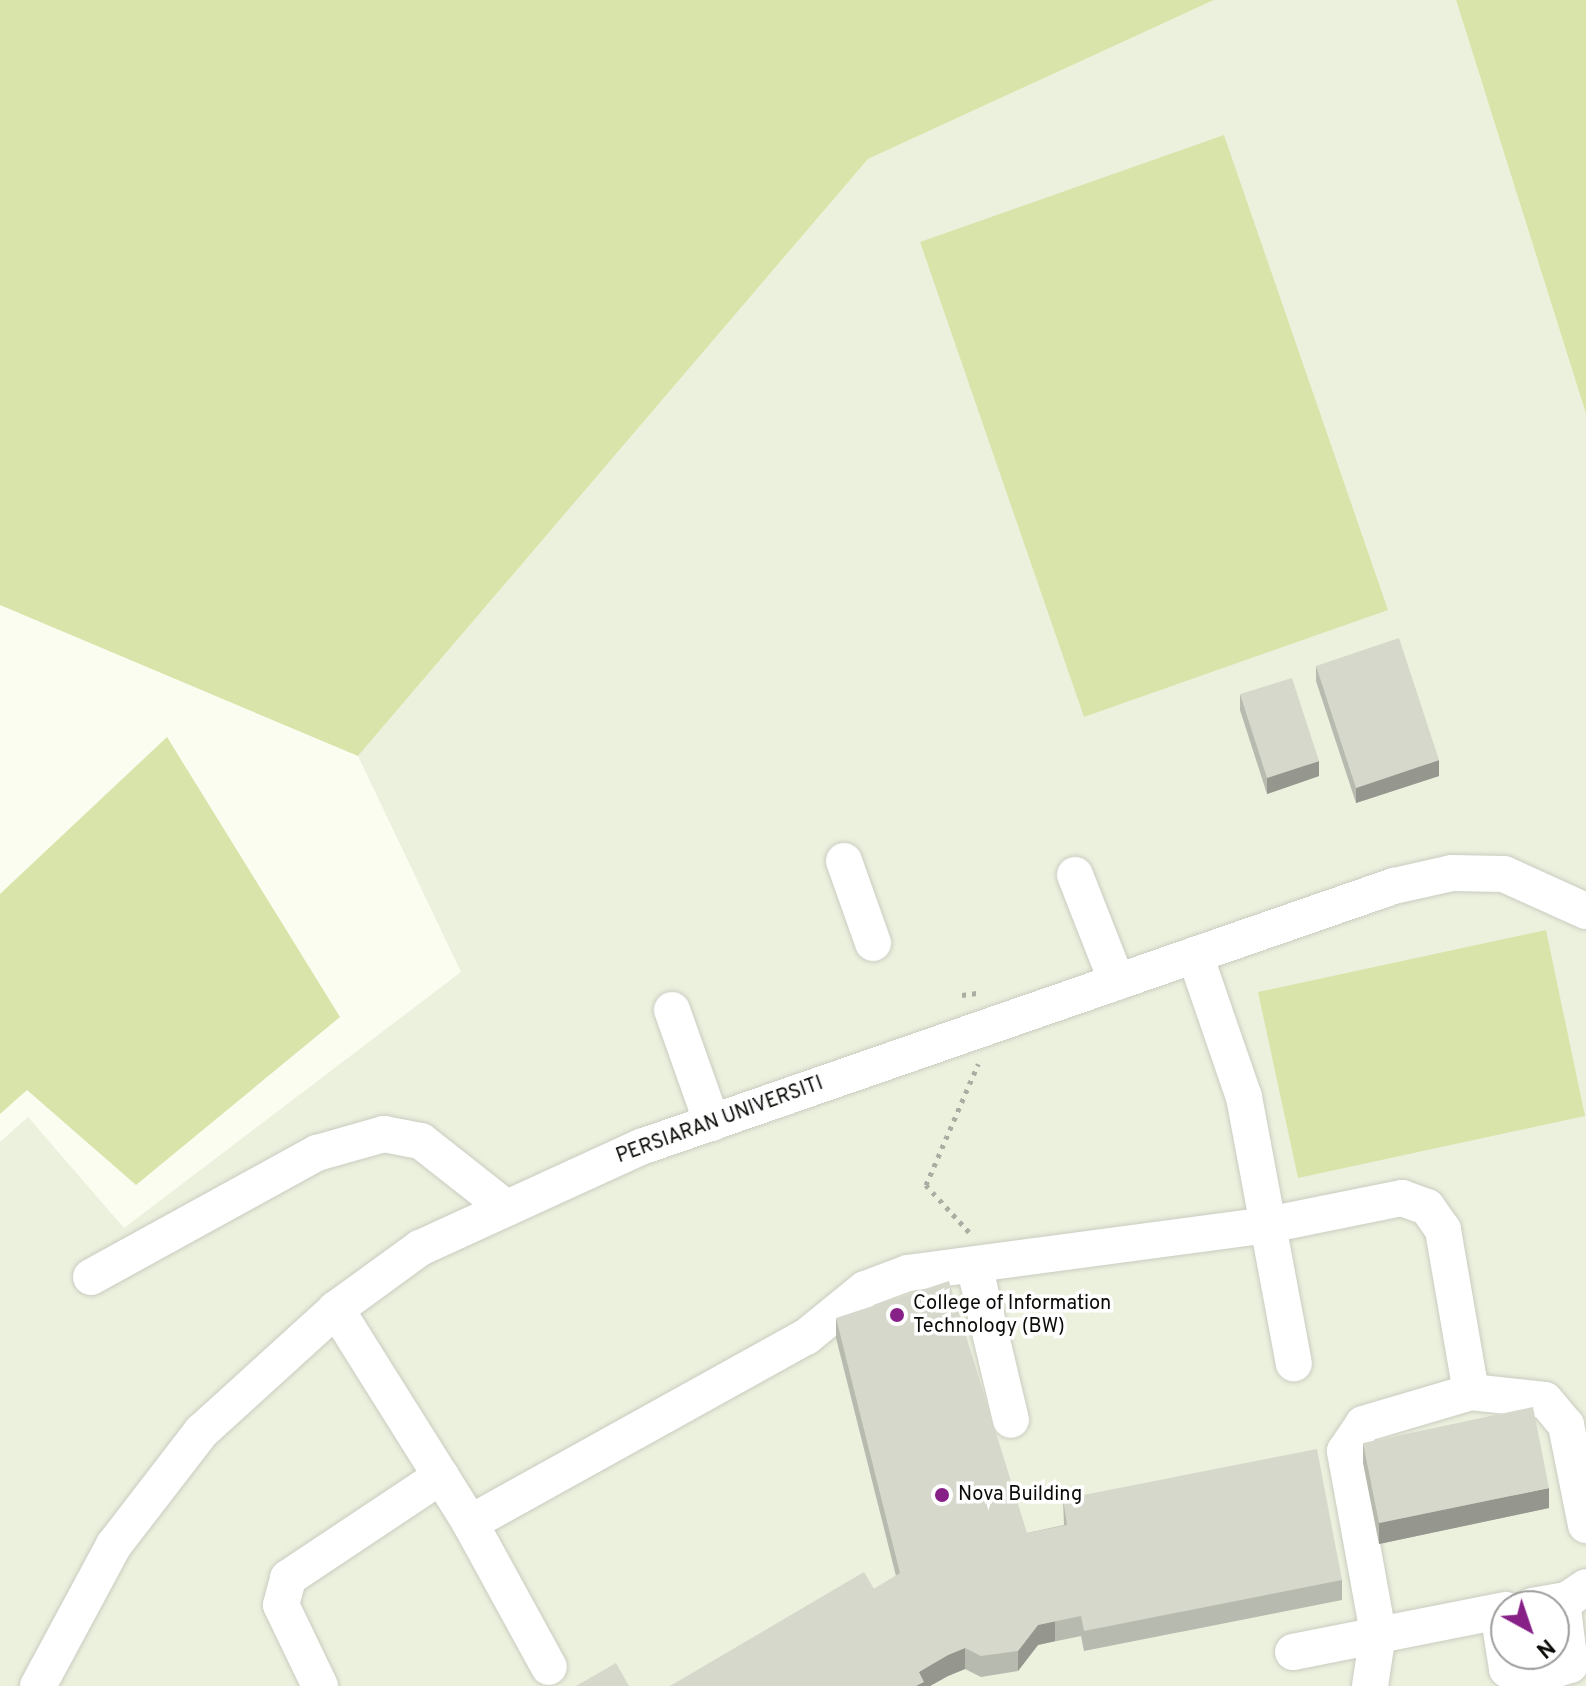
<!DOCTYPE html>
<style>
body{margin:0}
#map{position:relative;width:1586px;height:1686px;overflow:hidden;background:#fafdf0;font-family:Overpass,sans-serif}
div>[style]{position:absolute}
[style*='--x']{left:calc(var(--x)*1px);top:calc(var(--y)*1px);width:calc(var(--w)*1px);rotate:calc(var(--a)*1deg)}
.built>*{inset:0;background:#ecf1de}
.green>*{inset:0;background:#d9e4ab}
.path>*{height:5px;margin-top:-2.5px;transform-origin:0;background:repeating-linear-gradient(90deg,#abada3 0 4px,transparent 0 10px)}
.roads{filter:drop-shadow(0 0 2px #c9ccc0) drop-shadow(0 0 2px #c9ccc0)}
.minor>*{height:36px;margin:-18px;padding:0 18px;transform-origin:18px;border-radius:18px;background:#fff}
.wall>*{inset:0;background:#b7baaf}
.shaded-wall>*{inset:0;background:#95978e}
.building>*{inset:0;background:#d5d8cb}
.dots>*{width:22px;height:22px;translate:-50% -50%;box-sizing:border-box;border:4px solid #fff;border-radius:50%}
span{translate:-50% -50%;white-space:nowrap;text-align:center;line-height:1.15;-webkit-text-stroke:7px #fff;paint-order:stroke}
.street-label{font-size:20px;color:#0b0c08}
.poi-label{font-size:20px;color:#0b0c08}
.left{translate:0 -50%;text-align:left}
.north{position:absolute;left:1490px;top:1590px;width:80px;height:80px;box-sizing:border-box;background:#fff;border:2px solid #9d9e9c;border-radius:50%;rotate:140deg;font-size:22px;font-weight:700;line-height:32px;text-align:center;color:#0b0c08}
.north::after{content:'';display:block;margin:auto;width:28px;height:36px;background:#872188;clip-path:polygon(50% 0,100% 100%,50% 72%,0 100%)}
</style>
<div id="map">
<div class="built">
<div style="clip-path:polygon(evenodd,1214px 0,1456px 0,1586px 414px,1586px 1686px,0 1686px,0 1142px,28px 1117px,124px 1228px,461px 972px,358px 756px,868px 159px,1214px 0,1506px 1606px,1554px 1606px,1554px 1654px,1506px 1654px,1506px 1606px)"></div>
</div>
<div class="green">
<div style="clip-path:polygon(0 0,1214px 0,868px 159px,358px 756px,0 605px)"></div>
<div style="clip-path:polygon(1456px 0,1586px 0,1586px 414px)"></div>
<div style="clip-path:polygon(1224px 135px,1388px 610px,1084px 717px,920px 242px)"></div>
<div style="clip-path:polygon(167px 737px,340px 1017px,136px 1185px,27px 1090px,0 1114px,0 894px)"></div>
<div style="clip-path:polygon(1546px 930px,1585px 1116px,1298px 1178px,1258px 992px)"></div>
</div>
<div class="path">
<div style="--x:962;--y:995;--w:15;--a:-8"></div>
<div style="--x:969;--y:1232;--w:64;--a:-132.5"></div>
<div style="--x:926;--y:1185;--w:132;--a:-66.7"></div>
</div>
<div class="roads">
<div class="minor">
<div style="--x:844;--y:861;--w:87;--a:70.5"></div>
<div style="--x:1075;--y:875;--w:115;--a:68.6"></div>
<div style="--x:1195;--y:955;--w:150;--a:71"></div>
<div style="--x:1244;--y:1097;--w:271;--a:79.4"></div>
<div style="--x:672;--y:1010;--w:120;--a:70.5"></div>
<div style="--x:975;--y:1269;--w:155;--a:76.6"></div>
<div style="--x:91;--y:1277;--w:258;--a:-28.8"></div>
<div style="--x:317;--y:1153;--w:70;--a:-15.8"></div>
<div style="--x:384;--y:1134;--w:38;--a:11"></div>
<div style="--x:421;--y:1141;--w:108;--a:38.2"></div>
<div style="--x:336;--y:1309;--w:252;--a:57.9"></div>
<div style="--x:470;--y:1523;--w:164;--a:61.3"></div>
<div style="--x:470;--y:1523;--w:384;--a:-29"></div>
<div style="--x:806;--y:1337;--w:76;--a:-39.1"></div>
<div style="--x:865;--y:1289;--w:46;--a:-20.4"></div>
<div style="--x:908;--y:1273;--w:363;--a:-7.6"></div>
<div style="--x:1268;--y:1225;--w:137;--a:-11.4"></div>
<div style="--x:1402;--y:1198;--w:27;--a:20"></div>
<div style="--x:1427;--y:1207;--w:28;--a:55"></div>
<div style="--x:1443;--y:1230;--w:164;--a:80.2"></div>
<div style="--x:1532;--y:1606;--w:36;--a:-10"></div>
<div style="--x:1567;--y:1600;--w:23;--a:-34"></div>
<div style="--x:1498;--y:1612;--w:58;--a:81"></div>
<div style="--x:1507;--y:1669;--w:18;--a:38"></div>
<div style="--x:1521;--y:1680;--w:51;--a:-17"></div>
<div style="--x:1570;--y:1665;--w:64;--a:-97.1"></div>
<div style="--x:1293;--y:1652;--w:217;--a:-11.2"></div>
<div style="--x:38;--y:1686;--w:160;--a:-61.7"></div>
<div style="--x:114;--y:1545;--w:143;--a:-52.4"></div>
<div style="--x:201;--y:1432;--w:183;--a:-42.3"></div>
<div style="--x:336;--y:1309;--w:104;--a:-36"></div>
<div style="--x:420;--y:1248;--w:243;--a:-24.6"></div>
<div style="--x:641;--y:1147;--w:797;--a:-19.12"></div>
<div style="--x:1394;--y:886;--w:59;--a:-12.6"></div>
<div style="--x:1452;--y:873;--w:52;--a:1.1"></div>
<div style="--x:1504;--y:874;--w:90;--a:24.3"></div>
<div style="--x:320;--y:1686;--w:90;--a:-115.7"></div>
<div style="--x:281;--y:1605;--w:28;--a:-75"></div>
<div style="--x:288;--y:1578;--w:184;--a:-33.7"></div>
<div style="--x:1370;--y:1686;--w:54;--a:-81.4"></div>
<div style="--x:1378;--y:1633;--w:185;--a:-100.3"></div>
<div style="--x:1345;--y:1451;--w:32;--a:-56"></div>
<div style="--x:1363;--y:1424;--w:113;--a:-16.5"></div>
<div style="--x:1471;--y:1392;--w:74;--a:6.2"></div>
<div style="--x:1545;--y:1400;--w:33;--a:50"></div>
<div style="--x:1566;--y:1425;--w:102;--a:78.7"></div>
</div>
</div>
<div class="wall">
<div style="clip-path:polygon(1316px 666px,1439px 776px,1356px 803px,1316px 681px)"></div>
<div style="clip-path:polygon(1240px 694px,1319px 776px,1267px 794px,1240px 710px)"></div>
<div style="clip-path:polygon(836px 1318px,1027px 1533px,1064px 1525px,1063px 1499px,1342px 1580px,1342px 1600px,1084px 1651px,1081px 1636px,1038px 1645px,1018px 1671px,981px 1677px,965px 1669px,948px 1676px,930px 1686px,670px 1686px,874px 1589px,896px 1576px,836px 1338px)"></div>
<div style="clip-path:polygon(1363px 1443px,1549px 1508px,1379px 1544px,1363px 1463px)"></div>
</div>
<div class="shaded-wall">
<div style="clip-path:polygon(1439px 760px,1439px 776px,1356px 803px,1356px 788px)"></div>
<div style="clip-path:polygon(1319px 761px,1319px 776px,1267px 794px,1267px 778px)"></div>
<div style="clip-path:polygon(1549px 1488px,1549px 1508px,1379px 1544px,1379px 1523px)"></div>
<div style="clip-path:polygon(1055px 1621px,1055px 1641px,1038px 1645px,1018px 1671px,1018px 1651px,1038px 1625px)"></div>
<div style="clip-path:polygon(965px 1648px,965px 1669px,948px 1676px,930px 1686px,916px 1686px,919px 1672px,948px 1655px)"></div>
</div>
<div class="building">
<div style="clip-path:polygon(1399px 638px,1439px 760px,1356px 788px,1316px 666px)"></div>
<div style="clip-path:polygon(1292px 678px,1319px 761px,1267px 778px,1240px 694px)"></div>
<div style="clip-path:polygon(949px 1281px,1027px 1533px,1067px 1525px,1063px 1499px,1317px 1449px,1342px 1580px,1084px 1631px,1081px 1616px,1038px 1625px,1018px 1651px,981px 1656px,965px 1648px,948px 1655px,919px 1672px,924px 1682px,916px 1686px,670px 1686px,864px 1572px,874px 1589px,900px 1573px,836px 1318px)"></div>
<div style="clip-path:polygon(1533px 1407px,1549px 1488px,1379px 1523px,1363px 1443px)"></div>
<div style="clip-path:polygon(616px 1663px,629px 1686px,576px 1686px)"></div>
</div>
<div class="dots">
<div style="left:897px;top:1315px;background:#872188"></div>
<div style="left:942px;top:1495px;background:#872188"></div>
</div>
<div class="street-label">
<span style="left:720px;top:1121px;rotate:-20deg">PERSIARAN UNIVERSITI</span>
</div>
<div class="poi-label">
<span class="left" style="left:913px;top:1316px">College of Information<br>Technology (BW)</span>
<span class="left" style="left:958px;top:1495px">Nova Building</span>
</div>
<div class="north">N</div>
</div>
